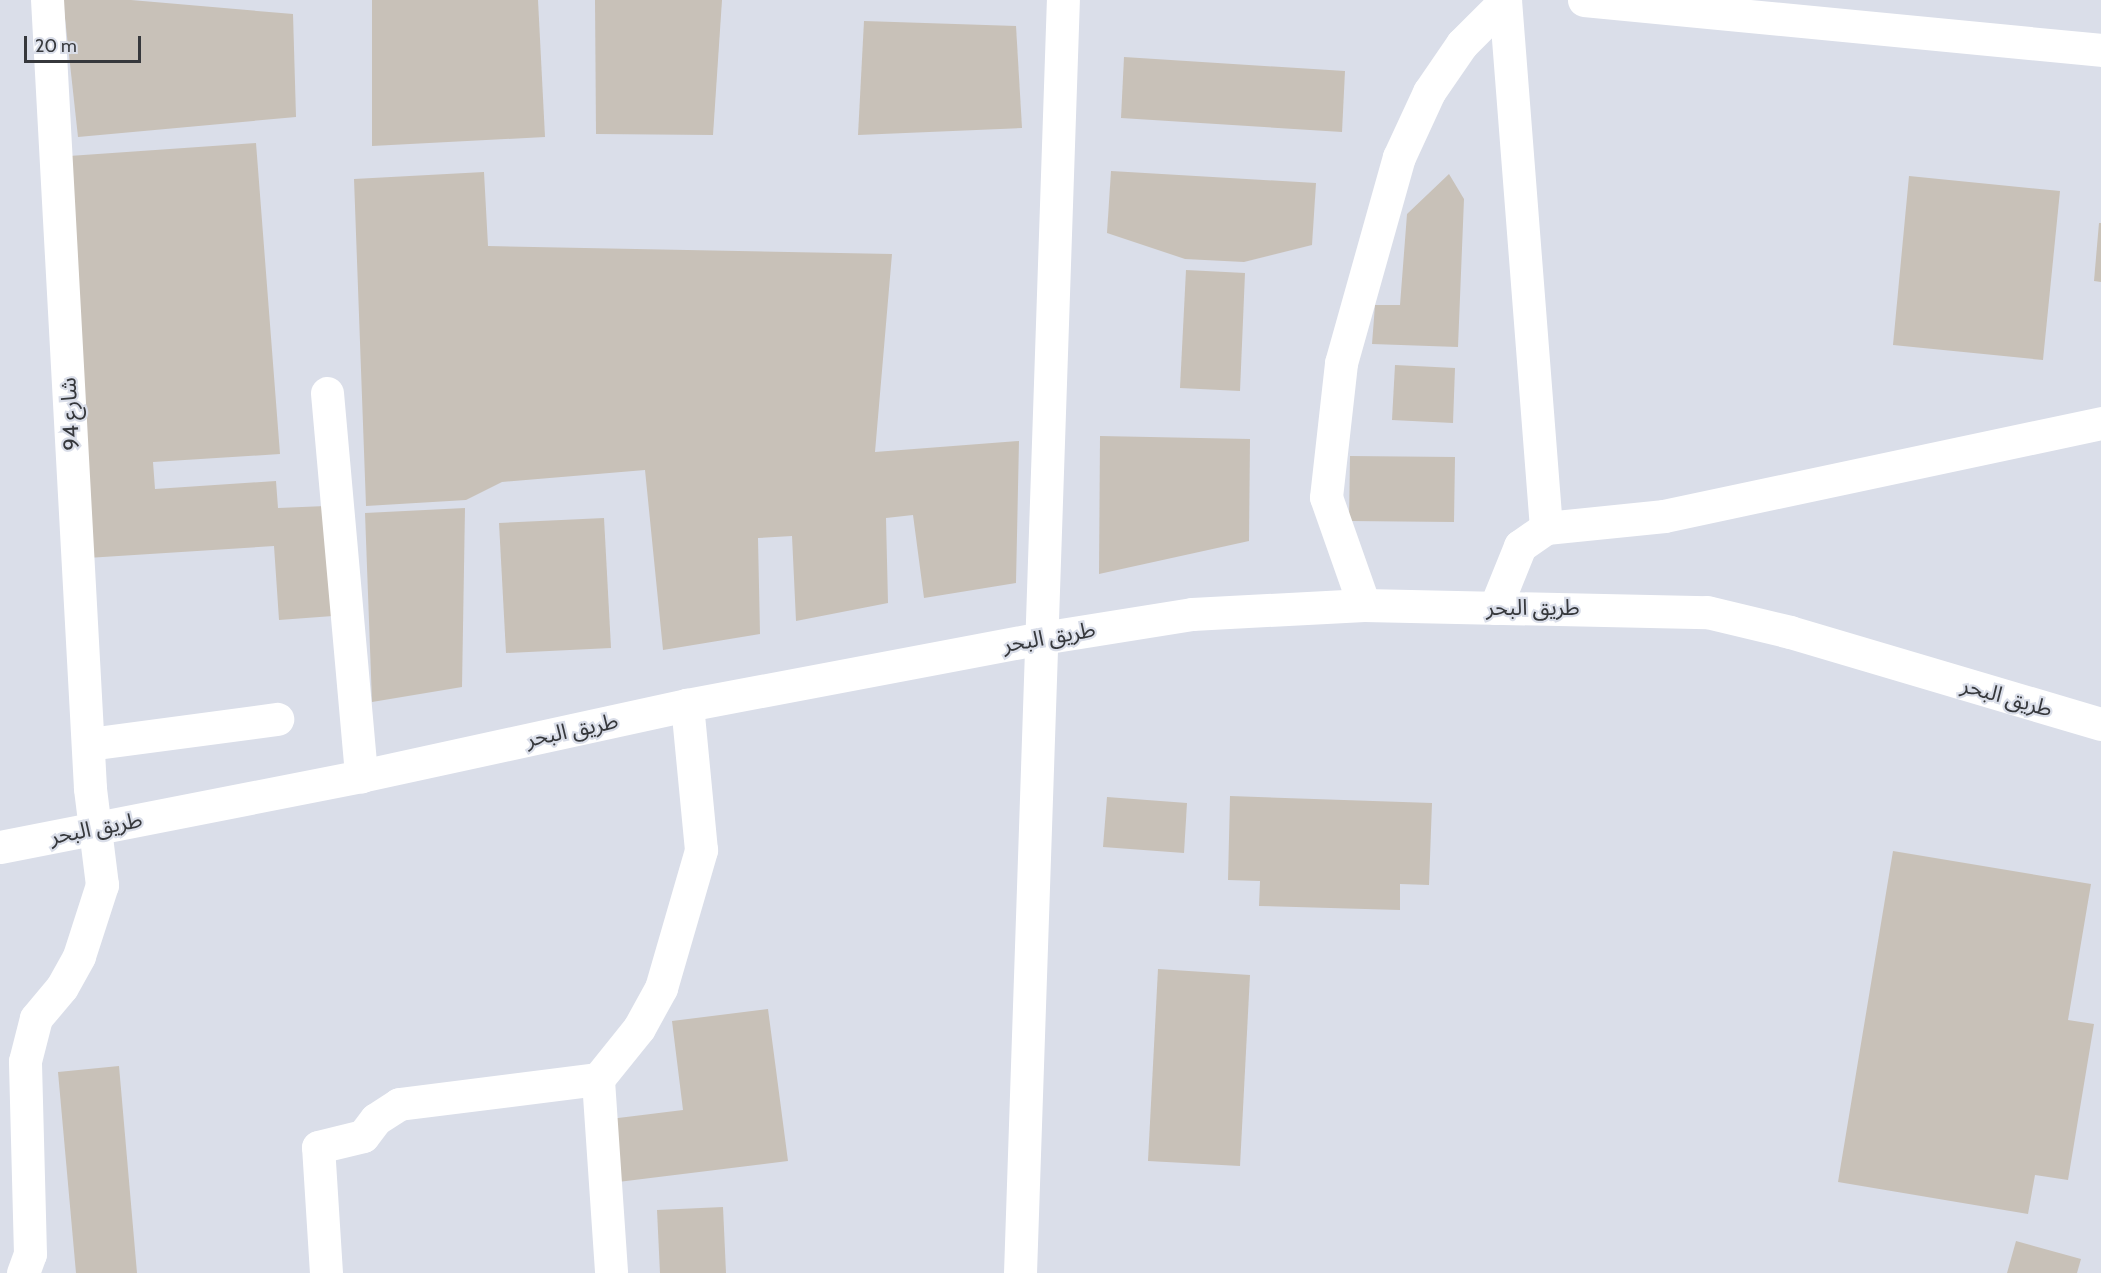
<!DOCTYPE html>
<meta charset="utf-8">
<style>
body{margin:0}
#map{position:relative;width:2101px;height:1273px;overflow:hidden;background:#dadee9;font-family:Cabin,"Noto Sans Arabic",sans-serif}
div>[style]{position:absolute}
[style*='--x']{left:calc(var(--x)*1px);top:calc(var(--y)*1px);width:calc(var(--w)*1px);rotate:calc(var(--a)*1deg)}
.building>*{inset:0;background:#c8c1b8}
.minor>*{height:33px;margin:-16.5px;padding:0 16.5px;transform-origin:16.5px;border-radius:16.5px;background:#fff}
.highway>*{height:33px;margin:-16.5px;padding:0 16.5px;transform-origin:16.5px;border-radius:16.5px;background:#fff}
span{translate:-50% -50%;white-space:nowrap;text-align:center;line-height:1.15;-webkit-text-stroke:4.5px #dadee9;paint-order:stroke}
.street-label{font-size:22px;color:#36383c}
.scale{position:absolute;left:24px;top:36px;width:117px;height:27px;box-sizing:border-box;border:3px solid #36383c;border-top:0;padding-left:8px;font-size:18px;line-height:21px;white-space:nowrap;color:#36383c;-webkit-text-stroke:4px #dadee9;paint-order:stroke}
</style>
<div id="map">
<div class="building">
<div style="clip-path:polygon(63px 0,131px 0,293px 14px,296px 117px,78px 137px)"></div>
<div style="clip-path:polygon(372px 0,538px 0,545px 137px,372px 146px)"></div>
<div style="clip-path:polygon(595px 0,722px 0,713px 135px,596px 134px)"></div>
<div style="clip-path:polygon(864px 21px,1016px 26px,1022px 128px,858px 135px)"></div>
<div style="clip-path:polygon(1124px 57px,1345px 71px,1342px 132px,1121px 118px)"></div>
<div style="clip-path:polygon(256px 143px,280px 454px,153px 462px,155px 489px,276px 481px,278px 508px,326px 506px,333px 616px,279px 620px,274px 546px,87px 558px,69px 156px)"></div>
<div style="clip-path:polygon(1111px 171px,1316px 183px,1312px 245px,1244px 262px,1185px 259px,1107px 233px)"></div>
<div style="clip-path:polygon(484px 172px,488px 246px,892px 254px,875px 452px,1019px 441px,1016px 583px,924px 598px,913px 515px,886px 518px,888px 603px,796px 621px,792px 536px,758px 538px,760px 634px,663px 650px,645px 470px,502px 482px,466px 500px,366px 506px,354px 179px)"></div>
<div style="clip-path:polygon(1449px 174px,1464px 199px,1458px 347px,1372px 344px,1375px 305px,1400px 305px,1407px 214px)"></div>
<div style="clip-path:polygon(1909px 176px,2060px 191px,2043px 360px,1893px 345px)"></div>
<div style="clip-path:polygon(2099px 223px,2101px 223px,2101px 282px,2094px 281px)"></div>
<div style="clip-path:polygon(1186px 270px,1245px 273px,1240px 391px,1180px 388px)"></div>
<div style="clip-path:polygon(1395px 365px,1455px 368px,1453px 423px,1392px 420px)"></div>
<div style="clip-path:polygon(1100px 436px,1250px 439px,1249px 541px,1099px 574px)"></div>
<div style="clip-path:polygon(1350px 456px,1455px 457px,1454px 522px,1349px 521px)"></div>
<div style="clip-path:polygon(465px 508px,462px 687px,372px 702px,365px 513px)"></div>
<div style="clip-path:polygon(604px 518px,611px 648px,506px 653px,499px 523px)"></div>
<div style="clip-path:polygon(1230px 796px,1432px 803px,1429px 885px,1400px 884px,1400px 910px,1259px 906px,1260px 881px,1228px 880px)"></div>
<div style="clip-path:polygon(1107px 797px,1187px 803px,1184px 853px,1103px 847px)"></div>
<div style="clip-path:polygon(1893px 851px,2091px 884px,2068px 1020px,2094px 1024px,2068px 1180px,2035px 1175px,2028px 1214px,1838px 1182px)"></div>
<div style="clip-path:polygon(1158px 969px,1250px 975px,1240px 1166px,1148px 1161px)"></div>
<div style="clip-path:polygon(768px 1009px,788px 1161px,618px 1182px,610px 1119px,683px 1110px,672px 1021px)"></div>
<div style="clip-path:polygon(119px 1066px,137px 1273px,76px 1273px,58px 1072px)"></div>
<div style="clip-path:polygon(723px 1207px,726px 1273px,660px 1273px,657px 1210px)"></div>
<div style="clip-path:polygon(2016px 1241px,2081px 1259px,2077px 1273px,2007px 1273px)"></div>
</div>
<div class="minor">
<div style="--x:1505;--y:0;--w:530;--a:85.56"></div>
<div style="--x:327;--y:393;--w:385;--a:84.9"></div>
<div style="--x:1364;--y:605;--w:114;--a:-109.4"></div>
<div style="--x:1326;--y:497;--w:135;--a:-83.6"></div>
<div style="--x:1341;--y:363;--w:214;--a:-74.3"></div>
<div style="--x:1399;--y:157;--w:72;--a:-65.2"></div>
<div style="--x:1429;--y:92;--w:58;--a:-55.5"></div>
<div style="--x:1462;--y:44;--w:61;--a:-45"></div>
<div style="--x:1495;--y:608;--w:67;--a:-68"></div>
<div style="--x:1520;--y:546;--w:32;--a:-35"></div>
<div style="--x:1546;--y:528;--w:119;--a:-5.8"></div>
<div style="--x:1664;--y:516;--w:447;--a:-12"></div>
<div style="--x:89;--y:744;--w:190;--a:-7.6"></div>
<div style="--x:611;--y:1271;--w:192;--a:-93.9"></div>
<div style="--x:598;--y:1079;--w:65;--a:-51.2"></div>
<div style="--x:639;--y:1028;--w:46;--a:-61.2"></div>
<div style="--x:661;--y:988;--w:144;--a:-73.8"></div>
<div style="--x:701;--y:850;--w:146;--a:-95.5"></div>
<div style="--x:23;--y:1273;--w:20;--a:-70"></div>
<div style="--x:30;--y:1254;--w:193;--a:-91.5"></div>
<div style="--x:25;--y:1061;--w:44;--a:-75.7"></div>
<div style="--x:36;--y:1018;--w:40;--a:-50"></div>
<div style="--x:62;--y:987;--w:35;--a:-61"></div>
<div style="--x:79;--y:956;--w:75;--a:-72.1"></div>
<div style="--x:102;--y:885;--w:98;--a:-97.1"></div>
<div style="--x:90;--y:788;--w:789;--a:-93.12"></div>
<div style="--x:326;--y:1273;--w:126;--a:-93.6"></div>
<div style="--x:318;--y:1147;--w:46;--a:-13.7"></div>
<div style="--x:363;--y:1136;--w:21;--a:-53"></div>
<div style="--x:376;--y:1119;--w:27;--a:-33"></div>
<div style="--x:399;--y:1104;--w:201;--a:-7.2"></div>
<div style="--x:1020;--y:1273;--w:1274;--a:-88.07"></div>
</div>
<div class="highway">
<div style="--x:1584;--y:0;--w:519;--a:5.52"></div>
<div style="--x:0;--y:847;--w:368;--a:-11.1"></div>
<div style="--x:361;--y:776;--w:334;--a:-12.3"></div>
<div style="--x:687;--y:705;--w:361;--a:-10.7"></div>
<div style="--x:1042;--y:638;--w:152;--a:-9.1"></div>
<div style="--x:1192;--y:614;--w:172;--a:-3"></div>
<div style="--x:1364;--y:605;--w:343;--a:1.2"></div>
<div style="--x:1707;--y:612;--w:85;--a:13.5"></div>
<div style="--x:1790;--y:632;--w:324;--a:16.5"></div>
</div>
<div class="street-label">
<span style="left:70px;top:414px;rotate:-93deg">شارع 94</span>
<span style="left:1533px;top:608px">طريق البحر</span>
<span style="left:1049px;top:637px;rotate:-10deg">طريق البحر</span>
<span style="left:2007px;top:697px;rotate:16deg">طريق البحر</span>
<span style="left:572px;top:730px;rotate:-12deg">طريق البحر</span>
<span style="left:96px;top:828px;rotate:-11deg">طريق البحر</span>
</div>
<div class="scale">20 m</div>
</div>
